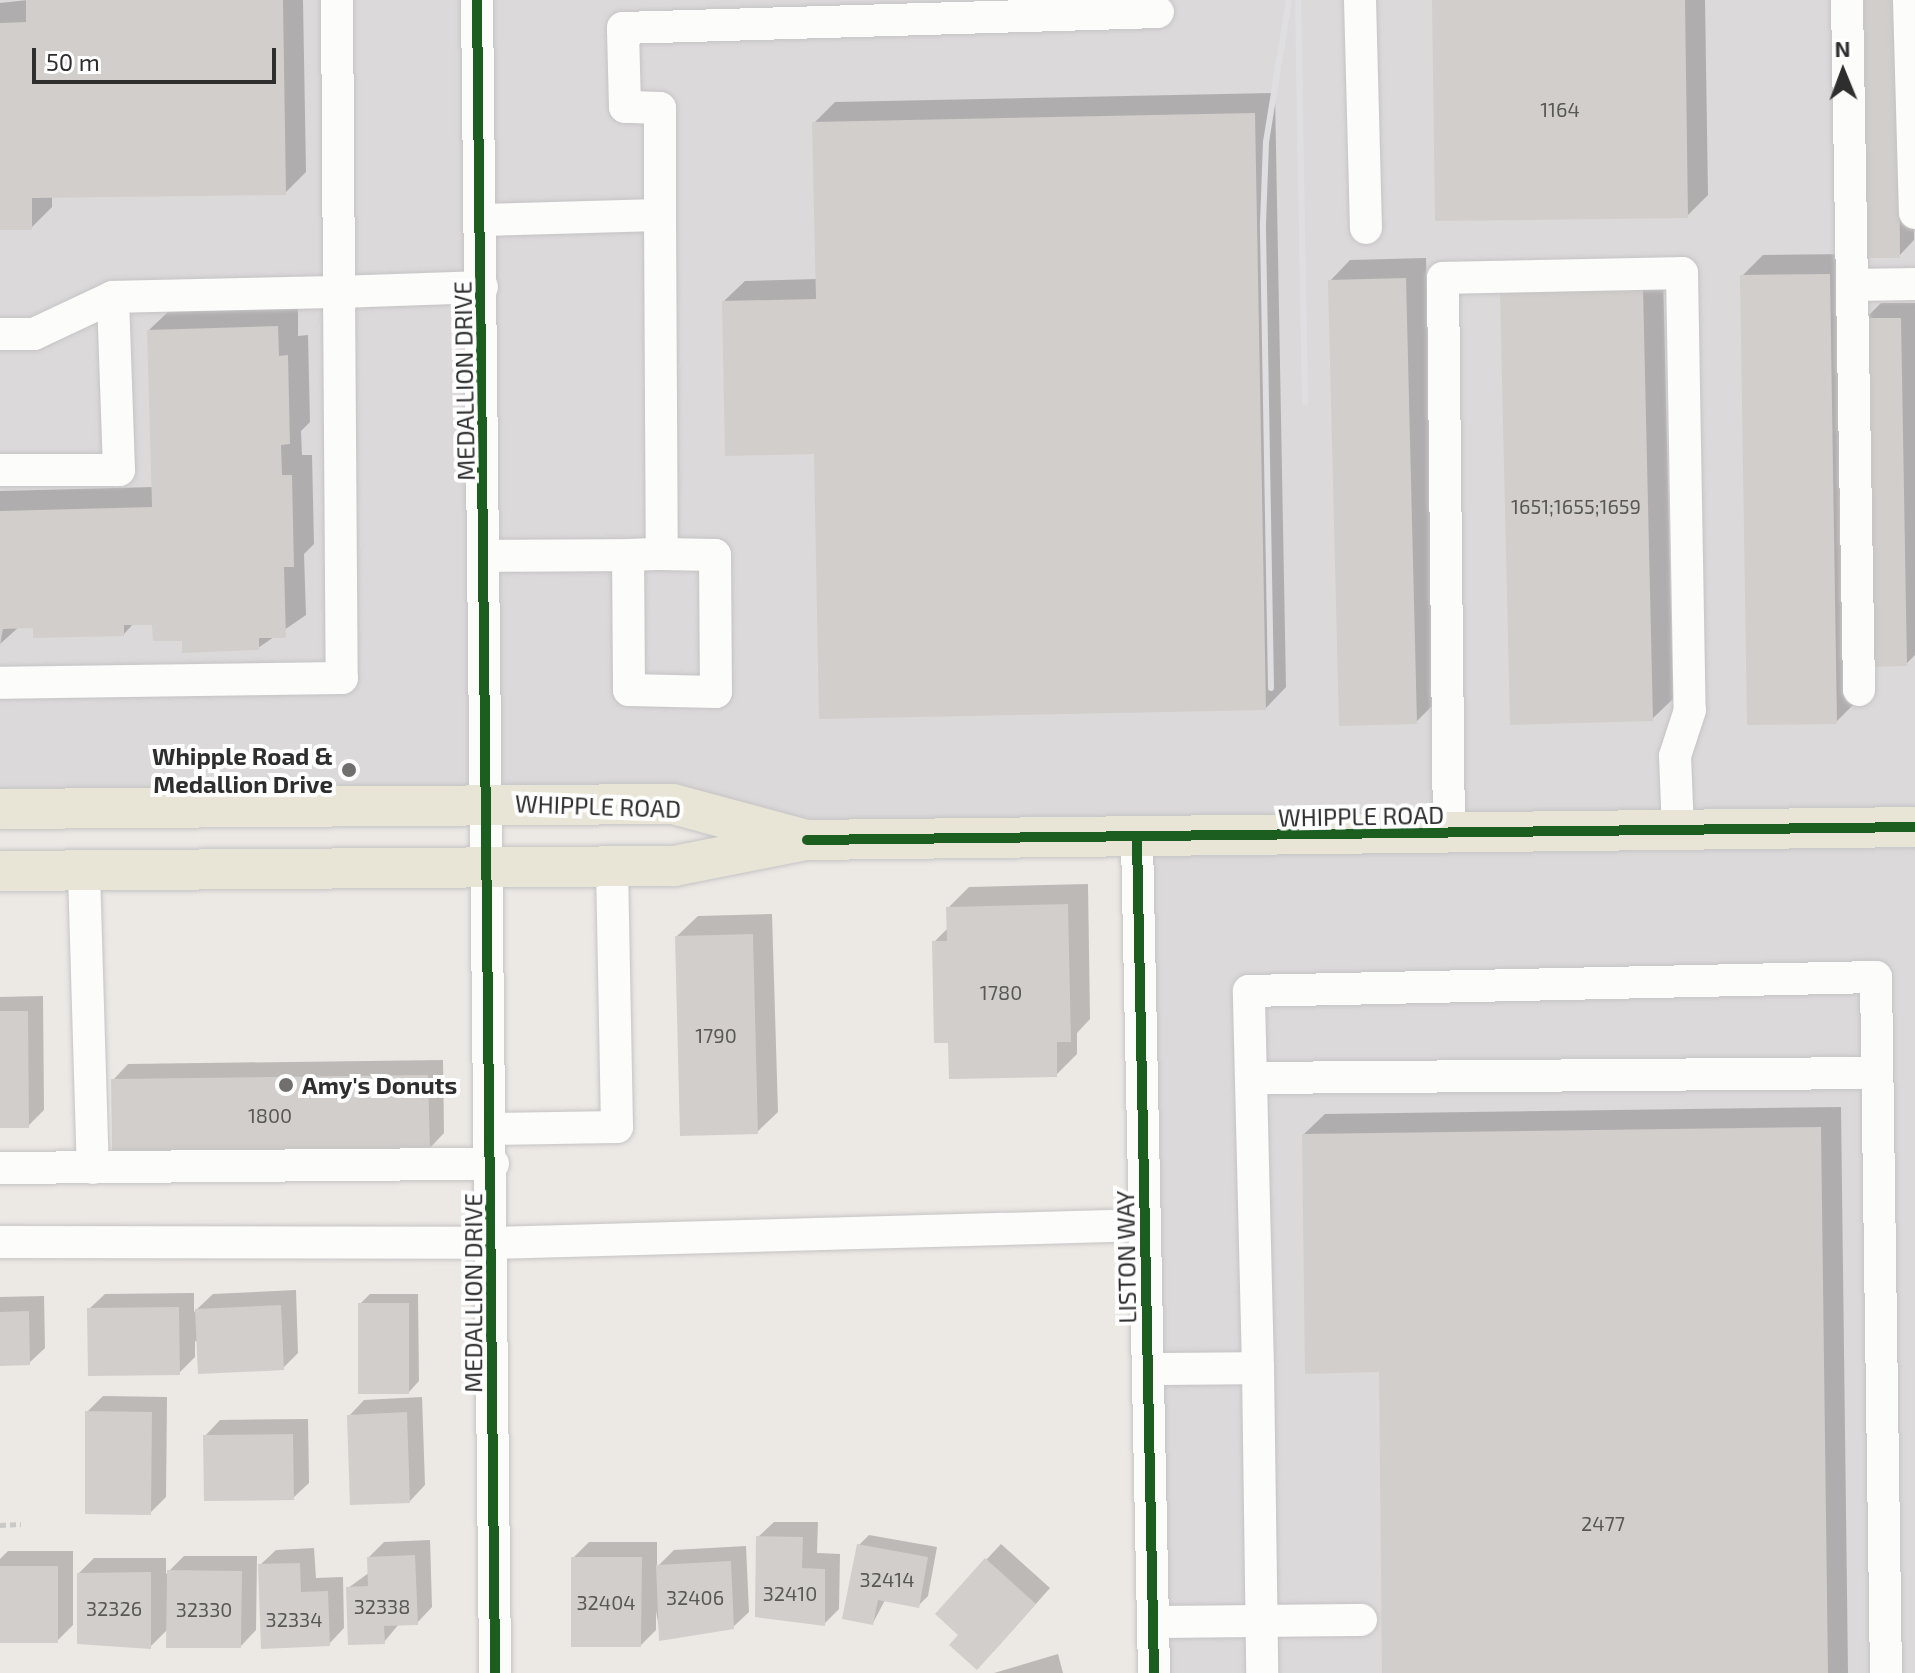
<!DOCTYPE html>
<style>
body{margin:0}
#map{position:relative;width:1915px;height:1673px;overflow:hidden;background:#ece8e4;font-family:"Exo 2",sans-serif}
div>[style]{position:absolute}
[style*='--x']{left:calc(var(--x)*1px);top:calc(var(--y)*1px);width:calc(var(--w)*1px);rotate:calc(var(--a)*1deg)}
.industrial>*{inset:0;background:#dcd9db}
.shadow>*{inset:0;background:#0003}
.building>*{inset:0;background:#d1cecb}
.path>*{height:5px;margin-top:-2.5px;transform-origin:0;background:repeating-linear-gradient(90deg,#c9c9c8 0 6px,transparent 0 10px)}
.roads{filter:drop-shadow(0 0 2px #c5c4c5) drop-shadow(0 0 2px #c5c4c5)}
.minor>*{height:32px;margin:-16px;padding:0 16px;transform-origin:16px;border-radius:16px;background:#fcfcfb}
.major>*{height:40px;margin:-20px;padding:0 20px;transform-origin:20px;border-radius:20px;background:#e8e4d6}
.rail>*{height:6px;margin:-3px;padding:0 3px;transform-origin:3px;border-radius:3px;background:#dfdfe1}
.cycleway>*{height:10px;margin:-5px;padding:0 5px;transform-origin:5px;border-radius:5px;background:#1b5e20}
.dots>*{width:22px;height:22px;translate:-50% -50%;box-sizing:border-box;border:4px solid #fff;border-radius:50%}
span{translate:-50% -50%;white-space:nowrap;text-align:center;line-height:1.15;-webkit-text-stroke:8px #fff;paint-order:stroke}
.number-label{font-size:20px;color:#585857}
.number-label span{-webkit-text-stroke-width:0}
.street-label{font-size:24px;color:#2e2e2e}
.poi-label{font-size:24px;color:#2e2e2e;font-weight:700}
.right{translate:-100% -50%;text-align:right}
.left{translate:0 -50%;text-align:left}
.north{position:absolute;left:1803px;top:32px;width:80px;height:80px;-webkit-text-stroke:6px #fff;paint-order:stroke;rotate:359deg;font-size:22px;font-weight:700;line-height:32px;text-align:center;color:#2e2e2e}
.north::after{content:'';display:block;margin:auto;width:28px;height:36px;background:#2e2e2e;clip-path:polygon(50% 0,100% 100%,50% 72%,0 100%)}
.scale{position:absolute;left:32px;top:48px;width:244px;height:36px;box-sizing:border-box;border:4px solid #2e2e2e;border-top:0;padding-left:10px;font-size:24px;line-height:28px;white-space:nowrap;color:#2e2e2e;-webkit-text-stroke:6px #fff;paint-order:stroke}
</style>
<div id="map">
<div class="industrial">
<div style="clip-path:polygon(0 0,1915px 0,1915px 1673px,1154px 1673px,1137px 840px,904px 839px,673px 804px,0 809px)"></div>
</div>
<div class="shadow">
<div style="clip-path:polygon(28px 0,303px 0,306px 172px,285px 193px,52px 196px,52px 207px,31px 228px,0 228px,0 3px)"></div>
<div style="clip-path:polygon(1434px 0,1705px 0,1708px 195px,1687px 216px)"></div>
<div style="clip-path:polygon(1862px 0,1912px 0,1914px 240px,1899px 256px)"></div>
<div style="clip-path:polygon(1275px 93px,1286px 687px,1266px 708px,816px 452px,724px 301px,745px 281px,817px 279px,814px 123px,835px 102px)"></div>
<div style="clip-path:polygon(1850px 254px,1857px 701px,1836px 722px,1742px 276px,1763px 255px)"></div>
<div style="clip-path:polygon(1426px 258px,1437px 701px,1416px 722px,1330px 281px,1350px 260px)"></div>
<div style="clip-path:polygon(1663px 268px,1673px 699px,1652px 719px,1502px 292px)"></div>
<div style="clip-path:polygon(1881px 303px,1915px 303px,1915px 655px,1906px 664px,1865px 319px)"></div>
<div style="clip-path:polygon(298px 306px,298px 336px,308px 335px,310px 422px,301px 431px,302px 455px,312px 455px,314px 544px,304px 554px,306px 615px,258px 648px,184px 639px,154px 623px,134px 623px,124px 634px,20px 626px,0 644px,0 491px,154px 487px,149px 330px,170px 310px)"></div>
<div style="clip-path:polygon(1088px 884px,1090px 1019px,1077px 1033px,1077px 1054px,1056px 1075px,950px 1041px,934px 942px,949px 927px,948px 908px,969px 887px)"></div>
<div style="clip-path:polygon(772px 914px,778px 1112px,757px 1132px,677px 936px,698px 916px)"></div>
<div style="clip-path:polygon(43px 996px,44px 1110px,28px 1126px,0 1123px,0 997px)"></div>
<div style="clip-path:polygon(443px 1060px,444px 1133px,429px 1149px,113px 1080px,128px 1064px)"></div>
<div style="clip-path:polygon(1841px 1107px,1848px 1673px,1384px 1673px,1381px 1370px,1304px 1134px,1325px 1114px)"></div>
<div style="clip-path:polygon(296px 1290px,298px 1353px,283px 1368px,195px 1341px,195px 1357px,179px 1373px,89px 1309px,105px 1294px,194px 1293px,194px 1312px,213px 1294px)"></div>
<div style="clip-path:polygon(370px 1294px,418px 1294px,419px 1381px,409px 1392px,360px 1304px)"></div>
<div style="clip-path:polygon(44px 1296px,45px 1348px,29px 1363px,0 1364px,0 1297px)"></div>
<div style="clip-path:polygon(103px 1396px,167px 1397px,166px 1497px,150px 1513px,87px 1412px)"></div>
<div style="clip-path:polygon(422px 1397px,425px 1485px,410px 1501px,349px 1416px,364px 1400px)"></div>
<div style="clip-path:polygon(308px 1419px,309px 1483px,293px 1498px,205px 1436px,220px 1420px)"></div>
<div style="clip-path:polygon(774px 1522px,818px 1522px,817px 1553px,840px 1554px,839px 1609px,824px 1624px,758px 1537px)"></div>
<div style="clip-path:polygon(869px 1535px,937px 1547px,928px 1596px,918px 1606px,885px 1600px,873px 1623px,859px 1545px)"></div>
<div style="clip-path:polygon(430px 1540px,432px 1607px,417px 1623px,399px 1624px,384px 1642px,348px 1588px,370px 1572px,369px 1557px,384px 1542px)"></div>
<div style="clip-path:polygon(589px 1542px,657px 1542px,657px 1567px,674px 1550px,746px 1546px,749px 1612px,733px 1627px,661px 1638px,656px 1611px,656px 1630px,641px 1645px,573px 1558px)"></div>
<div style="clip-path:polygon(1001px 1544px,1050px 1588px,993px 1652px,961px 1635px,986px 1560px)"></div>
<div style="clip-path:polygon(314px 1548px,316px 1578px,343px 1577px,344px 1628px,329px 1644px,260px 1565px,276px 1550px)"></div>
<div style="clip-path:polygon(8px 1551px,73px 1551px,73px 1625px,57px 1641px,0 1641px,0 1559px)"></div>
<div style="clip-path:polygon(184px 1556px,257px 1556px,256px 1630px,241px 1646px,168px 1629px,150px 1647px,79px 1573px,94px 1558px,166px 1558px,166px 1574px)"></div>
<div style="clip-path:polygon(1058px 1654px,1063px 1673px,994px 1673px)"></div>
</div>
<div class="building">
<div style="clip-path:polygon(26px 0,283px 0,286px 195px,32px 198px,32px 230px,0 230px,0 23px,26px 22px)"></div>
<div style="clip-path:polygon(1432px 0,1685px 0,1688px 218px,1435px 221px)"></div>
<div style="clip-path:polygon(1860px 0,1898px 0,1900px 258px,1862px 258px)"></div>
<div style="clip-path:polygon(1255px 113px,1266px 710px,819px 719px,814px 454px,725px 456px,722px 301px,816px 299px,812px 122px)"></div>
<div style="clip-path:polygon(1830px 274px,1837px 724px,1747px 725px,1740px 275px)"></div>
<div style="clip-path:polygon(1406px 278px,1417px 724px,1339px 726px,1328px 280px)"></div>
<div style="clip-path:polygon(1643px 288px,1653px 721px,1510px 725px,1500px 291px)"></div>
<div style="clip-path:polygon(1863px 318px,1901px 318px,1907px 666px,1869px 667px)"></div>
<div style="clip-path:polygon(278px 326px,279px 356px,288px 355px,290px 444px,281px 445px,282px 475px,292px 475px,294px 567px,284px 567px,286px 638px,259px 638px,259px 650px,182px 653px,182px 641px,153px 641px,152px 625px,124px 625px,124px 636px,33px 638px,33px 628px,3px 629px,0 646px,0 511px,152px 507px,147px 330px)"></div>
<div style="clip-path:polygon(1068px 904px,1071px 1042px,1057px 1042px,1057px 1077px,949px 1079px,948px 1043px,934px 1043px,932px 941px,947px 941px,946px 907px)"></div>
<div style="clip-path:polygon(753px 934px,758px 1134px,680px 1136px,675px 936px)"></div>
<div style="clip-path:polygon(0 1011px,28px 1011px,29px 1128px,0 1128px)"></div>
<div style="clip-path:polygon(428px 1075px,430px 1151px,112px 1155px,111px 1079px)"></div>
<div style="clip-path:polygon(1821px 1127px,1828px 1673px,1382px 1673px,1379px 1372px,1305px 1374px,1302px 1134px)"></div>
<div style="clip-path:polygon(358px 1303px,409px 1303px,409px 1394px,358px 1394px)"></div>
<div style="clip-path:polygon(281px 1305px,284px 1370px,198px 1374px,195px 1309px)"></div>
<div style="clip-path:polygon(179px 1307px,180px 1375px,88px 1376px,87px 1308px)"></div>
<div style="clip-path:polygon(29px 1311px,30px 1365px,0 1366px,0 1312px)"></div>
<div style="clip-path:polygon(85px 1411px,152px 1412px,151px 1515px,85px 1514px)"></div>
<div style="clip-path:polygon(407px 1412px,410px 1503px,350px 1505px,347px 1415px)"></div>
<div style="clip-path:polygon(293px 1434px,294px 1500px,204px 1501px,203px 1435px)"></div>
<div style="clip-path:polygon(756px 1536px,803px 1537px,802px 1568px,825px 1569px,825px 1626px,755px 1617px)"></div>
<div style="clip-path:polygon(857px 1544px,928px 1557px,919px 1608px,878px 1600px,873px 1625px,842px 1619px)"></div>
<div style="clip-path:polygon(415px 1555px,418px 1625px,384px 1626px,385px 1644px,348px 1645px,346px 1587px,368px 1586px,367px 1557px)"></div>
<div style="clip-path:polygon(571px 1557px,642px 1557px,641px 1647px,571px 1647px)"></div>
<div style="clip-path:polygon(985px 1558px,1036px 1604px,977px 1670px,949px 1645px,958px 1635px,935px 1614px)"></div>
<div style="clip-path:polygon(731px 1561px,734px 1629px,659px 1641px,656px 1565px)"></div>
<div style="clip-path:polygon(300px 1563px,301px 1592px,328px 1591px,330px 1646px,261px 1649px,258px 1564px)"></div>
<div style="clip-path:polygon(0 1566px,58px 1566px,58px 1643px,0 1643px)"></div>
<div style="clip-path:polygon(167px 1570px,242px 1571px,241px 1648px,166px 1648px)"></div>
<div style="clip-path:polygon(151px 1572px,151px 1649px,77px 1644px,77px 1573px)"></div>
</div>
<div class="path">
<div style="--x:0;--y:1525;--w:21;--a:-3"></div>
</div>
<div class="roads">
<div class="minor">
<div style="--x:337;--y:0;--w:292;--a:89.6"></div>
<div style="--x:339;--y:292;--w:143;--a:-2"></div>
<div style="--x:477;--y:0;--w:1673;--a:89.38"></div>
<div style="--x:1360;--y:0;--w:228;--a:88.5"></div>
<div style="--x:1847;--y:0;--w:690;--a:89"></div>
<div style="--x:1909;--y:0;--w:213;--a:88.4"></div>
<div style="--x:660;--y:215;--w:107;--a:-90"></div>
<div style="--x:660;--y:108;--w:35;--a:-178"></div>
<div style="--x:625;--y:107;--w:79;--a:-91.5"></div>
<div style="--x:623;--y:28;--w:535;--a:-1.71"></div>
<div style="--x:481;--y:220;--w:179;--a:-1.6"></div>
<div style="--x:660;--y:215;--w:339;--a:89.7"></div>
<div style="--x:662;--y:554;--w:53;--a:1.1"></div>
<div style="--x:715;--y:555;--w:137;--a:89.6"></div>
<div style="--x:716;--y:692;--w:87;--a:-178.7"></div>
<div style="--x:629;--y:690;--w:135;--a:-90.4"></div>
<div style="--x:628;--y:555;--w:34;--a:-2"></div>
<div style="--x:1852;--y:285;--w:63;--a:-0.9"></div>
<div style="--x:0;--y:334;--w:34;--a:0"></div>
<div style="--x:34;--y:334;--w:87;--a:-25.1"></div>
<div style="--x:0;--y:470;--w:119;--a:0"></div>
<div style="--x:119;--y:470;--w:173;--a:-92"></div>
<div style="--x:113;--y:297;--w:226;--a:-1.3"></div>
<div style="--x:339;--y:292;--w:386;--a:89.6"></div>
<div style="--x:342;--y:678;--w:342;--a:179.2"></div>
<div style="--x:486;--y:556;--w:142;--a:-0.4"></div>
<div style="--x:1449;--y:835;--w:557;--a:-90.62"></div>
<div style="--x:1443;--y:278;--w:239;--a:-1.2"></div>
<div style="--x:1682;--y:273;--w:437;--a:89"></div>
<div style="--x:1690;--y:710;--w:48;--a:108.1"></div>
<div style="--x:1675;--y:756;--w:75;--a:87.7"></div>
<div style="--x:1137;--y:840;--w:833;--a:88.83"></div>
<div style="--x:84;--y:872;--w:296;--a:88.3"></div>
<div style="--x:1251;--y:1078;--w:626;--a:-0.46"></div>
<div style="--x:492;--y:1129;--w:125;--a:-0.9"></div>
<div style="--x:617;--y:1127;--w:261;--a:-91.1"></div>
<div style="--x:0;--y:1168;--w:493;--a:-0.5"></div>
<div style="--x:0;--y:1242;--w:493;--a:0.1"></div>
<div style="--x:493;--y:1243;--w:652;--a:-1.58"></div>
<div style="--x:1258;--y:1368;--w:377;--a:-91.4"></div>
<div style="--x:1249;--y:991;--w:627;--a:-1.28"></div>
<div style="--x:1876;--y:977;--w:696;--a:89.18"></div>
<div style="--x:1148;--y:1369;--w:110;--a:-0.5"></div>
<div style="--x:1258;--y:1368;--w:305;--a:89.2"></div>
<div style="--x:1153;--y:1622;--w:208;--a:-0.6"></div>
</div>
<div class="major">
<div style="--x:0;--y:809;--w:673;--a:-0.43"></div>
<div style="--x:673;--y:804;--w:131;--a:15.1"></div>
<div style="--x:0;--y:871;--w:674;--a:-0.43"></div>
<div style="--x:674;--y:866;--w:136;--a:-11.1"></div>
<div style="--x:807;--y:840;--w:1108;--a:-0.67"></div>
</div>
</div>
<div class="rail">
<div style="--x:1298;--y:0;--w:402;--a:89"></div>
<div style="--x:1271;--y:688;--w:464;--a:-91"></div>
<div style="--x:1263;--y:224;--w:82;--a:-87.9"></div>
<div style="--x:1266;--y:142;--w:144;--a:-80.8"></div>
</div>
<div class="cycleway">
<div style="--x:477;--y:0;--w:1673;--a:89.38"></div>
<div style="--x:807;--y:840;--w:1108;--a:-0.67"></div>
<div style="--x:1137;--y:840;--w:833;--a:88.83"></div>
</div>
<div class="dots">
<div style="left:349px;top:770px;background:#706f6e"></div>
<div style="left:286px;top:1085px;background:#706f6e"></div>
</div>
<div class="number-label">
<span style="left:1560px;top:109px">1164</span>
<span style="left:1576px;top:506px">1651;1655;1659</span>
<span style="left:1001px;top:992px">1780</span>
<span style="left:716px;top:1035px">1790</span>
<span style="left:270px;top:1115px">1800</span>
<span style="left:1603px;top:1523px">2477</span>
<span style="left:887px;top:1579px">32414</span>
<span style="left:790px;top:1593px">32410</span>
<span style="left:695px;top:1597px">32406</span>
<span style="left:606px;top:1602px">32404</span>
<span style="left:382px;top:1606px">32338</span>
<span style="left:114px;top:1608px">32326</span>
<span style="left:204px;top:1609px">32330</span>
<span style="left:294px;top:1619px">32334</span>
</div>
<div class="street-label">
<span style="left:464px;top:381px;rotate:-91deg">MEDALLION DRIVE</span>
<span style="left:598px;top:806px;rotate:2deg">WHIPPLE ROAD</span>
<span style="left:1361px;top:816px;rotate:-1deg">WHIPPLE ROAD</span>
<span style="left:1126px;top:1257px;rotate:-91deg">LISTON WAY</span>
<span style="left:473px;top:1293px;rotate:-90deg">MEDALLION DRIVE</span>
</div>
<div class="poi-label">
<span class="right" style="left:333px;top:770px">Whipple Road &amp;<br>Medallion Drive</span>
<span class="left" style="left:302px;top:1085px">Amy's Donuts</span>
</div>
<div class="north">N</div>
<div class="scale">50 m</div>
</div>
